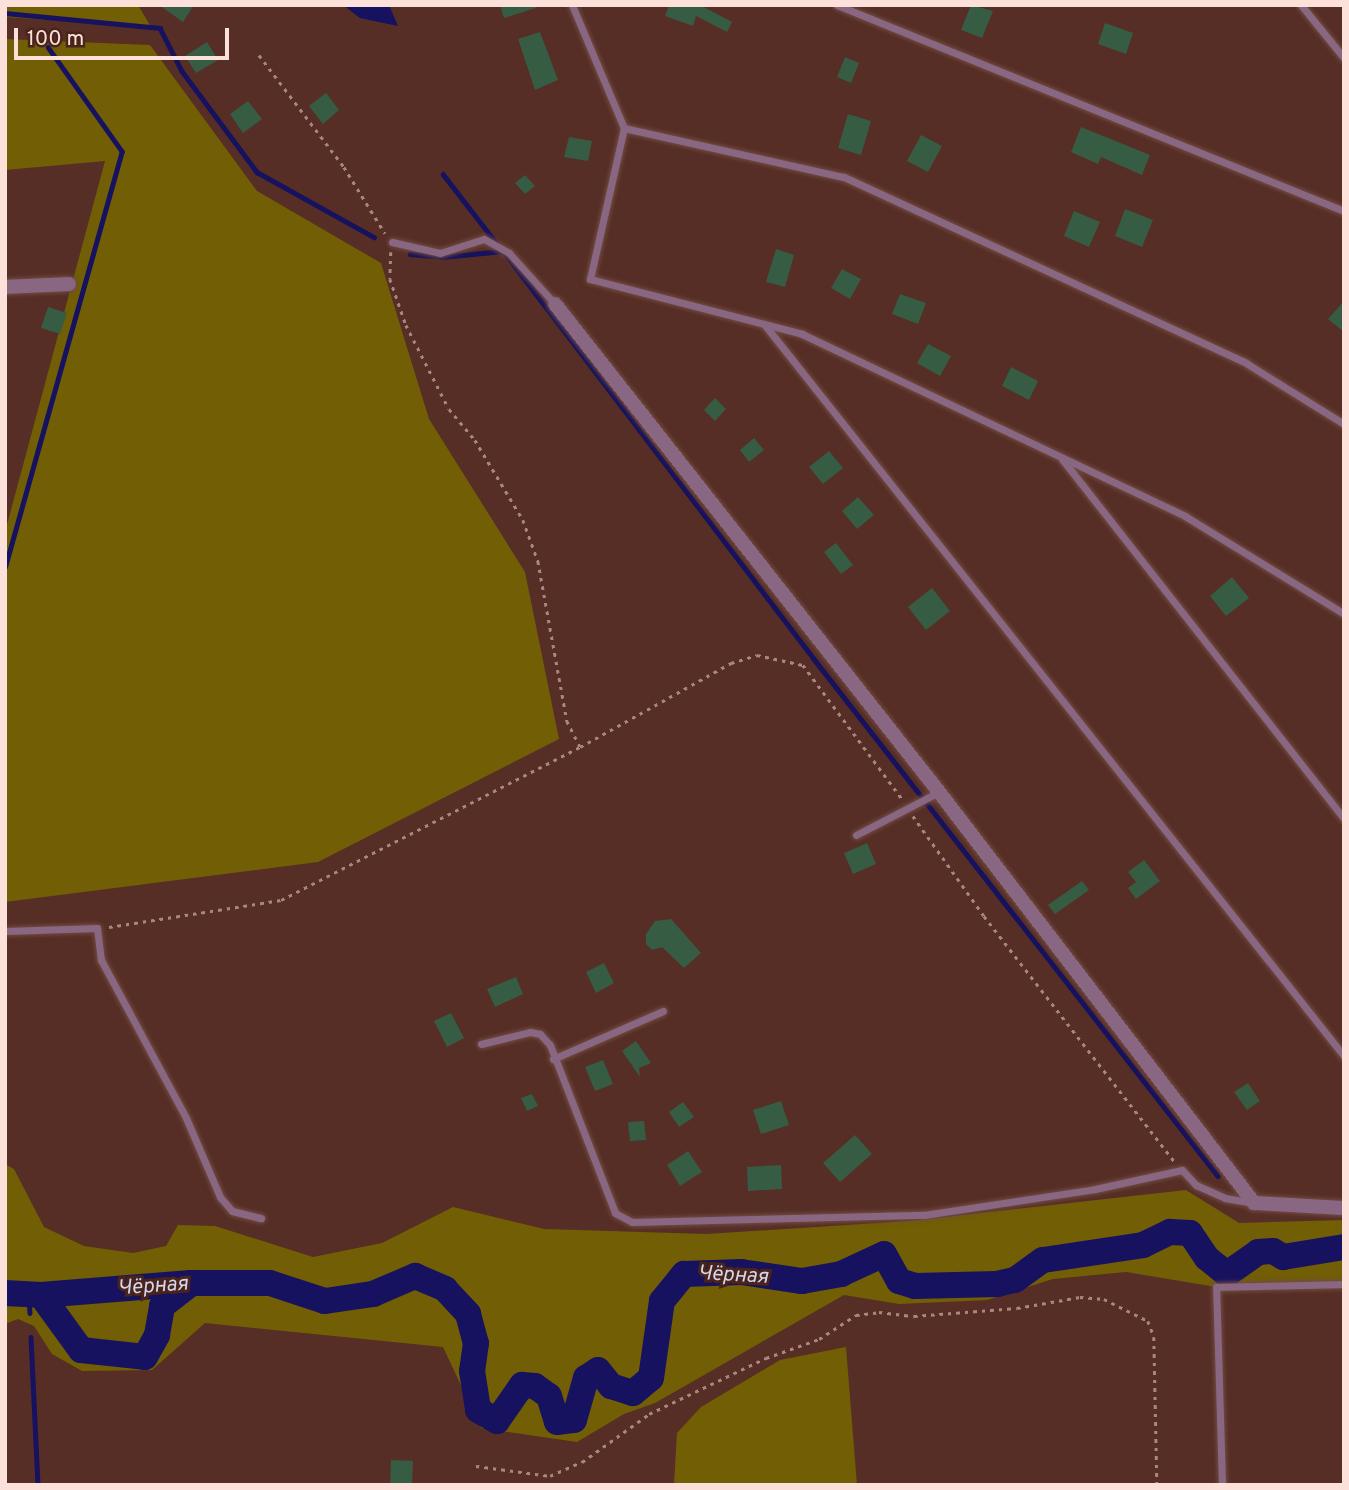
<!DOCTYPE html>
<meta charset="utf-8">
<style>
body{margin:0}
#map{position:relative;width:1349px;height:1490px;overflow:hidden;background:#562e25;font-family:Overpass,sans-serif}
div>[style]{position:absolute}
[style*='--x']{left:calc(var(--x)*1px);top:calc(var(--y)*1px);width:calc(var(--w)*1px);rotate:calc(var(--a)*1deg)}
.green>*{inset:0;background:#725e05}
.water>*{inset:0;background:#16125f}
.stream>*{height:4.5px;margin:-2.25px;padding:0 2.25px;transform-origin:2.25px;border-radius:2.25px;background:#16125f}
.river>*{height:26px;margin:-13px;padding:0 13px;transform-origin:13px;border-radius:13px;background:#16125f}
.building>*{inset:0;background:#365c43}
.path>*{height:2.5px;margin-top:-1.25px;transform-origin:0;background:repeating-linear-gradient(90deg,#a98780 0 3.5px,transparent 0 8.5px)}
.roads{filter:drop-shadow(0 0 2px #714b42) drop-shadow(0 0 2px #714b42)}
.lane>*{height:7px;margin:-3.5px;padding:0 3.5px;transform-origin:3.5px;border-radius:3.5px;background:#896782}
.street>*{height:14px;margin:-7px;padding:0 7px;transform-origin:7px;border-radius:7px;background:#896782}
span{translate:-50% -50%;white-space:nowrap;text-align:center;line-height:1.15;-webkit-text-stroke:6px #4a241b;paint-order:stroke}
.water-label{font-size:21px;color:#d2d7ee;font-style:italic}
.frame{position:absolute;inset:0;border:7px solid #fce1db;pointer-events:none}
.scale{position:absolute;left:14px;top:28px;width:215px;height:32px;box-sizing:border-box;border:4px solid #fce1db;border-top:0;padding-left:9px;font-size:21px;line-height:24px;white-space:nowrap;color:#fce1db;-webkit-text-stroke:5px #4a241b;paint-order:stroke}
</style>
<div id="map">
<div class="green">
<div style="clip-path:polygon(5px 5px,138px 5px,151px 27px,5px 17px)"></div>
<div style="clip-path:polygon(5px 39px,150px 45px,257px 191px,381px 263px,429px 419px,525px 572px,559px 739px,318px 862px,5px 902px,5px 532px,105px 161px,5px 170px)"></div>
<div style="clip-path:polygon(5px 1164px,14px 1169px,44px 1227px,84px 1246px,133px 1253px,166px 1246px,178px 1225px,215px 1226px,313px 1257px,382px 1243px,453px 1207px,544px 1229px,707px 1234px,909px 1221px,1186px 1190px,1239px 1223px,1344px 1220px,1344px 1282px,1216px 1287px,1126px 1272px,1053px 1279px,987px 1300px,899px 1304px,844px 1295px,655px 1403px,624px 1414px,577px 1442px,481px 1428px,443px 1347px,205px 1323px,152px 1370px,82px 1371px,52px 1354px,34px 1326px,18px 1319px,5px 1324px)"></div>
<div style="clip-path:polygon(846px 1347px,857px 1485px,674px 1485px,677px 1433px,701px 1407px,780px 1360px)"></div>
</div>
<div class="water">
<div style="clip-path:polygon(343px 5px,389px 5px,398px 26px,360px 18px)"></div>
</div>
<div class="stream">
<div style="--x:5;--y:13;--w:156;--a:5.5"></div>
<div style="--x:160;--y:28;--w:48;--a:62.9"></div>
<div style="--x:182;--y:71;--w:126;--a:53.4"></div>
<div style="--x:257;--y:172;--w:134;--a:29.1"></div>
<div style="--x:443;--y:174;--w:90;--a:52.2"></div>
<div style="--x:504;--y:252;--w:512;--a:52.7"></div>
<div style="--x:814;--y:659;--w:656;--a:51.99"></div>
<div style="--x:410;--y:254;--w:32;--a:5"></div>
<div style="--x:442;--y:257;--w:61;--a:-5.6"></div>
<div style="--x:5;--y:567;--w:431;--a:-74.3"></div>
<div style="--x:122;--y:152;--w:128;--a:-125.4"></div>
<div style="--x:29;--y:1295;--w:18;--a:87"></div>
<div style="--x:31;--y:1337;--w:148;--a:87.3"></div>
</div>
<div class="river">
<div style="--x:5;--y:1293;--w:36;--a:3"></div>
<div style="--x:41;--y:1295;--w:150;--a:-4.6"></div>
<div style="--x:191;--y:1283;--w:79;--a:0"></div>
<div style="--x:270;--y:1283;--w:58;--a:18.1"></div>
<div style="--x:325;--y:1301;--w:49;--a:-8.3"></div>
<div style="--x:373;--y:1294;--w:46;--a:-23.2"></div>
<div style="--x:415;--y:1276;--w:33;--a:23"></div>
<div style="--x:445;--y:1289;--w:34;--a:47"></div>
<div style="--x:468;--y:1314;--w:30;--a:75"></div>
<div style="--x:476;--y:1343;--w:28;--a:98"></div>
<div style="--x:472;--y:1371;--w:39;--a:81"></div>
<div style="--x:478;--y:1410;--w:22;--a:30"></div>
<div style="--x:497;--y:1421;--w:44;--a:-55.2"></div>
<div style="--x:522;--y:1385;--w:13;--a:4"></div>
<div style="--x:535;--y:1386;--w:17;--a:36"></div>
<div style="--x:549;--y:1396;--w:27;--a:73"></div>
<div style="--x:557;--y:1422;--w:17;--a:-7"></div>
<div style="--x:574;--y:1420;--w:44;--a:-74.1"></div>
<div style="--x:586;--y:1378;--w:14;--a:-34"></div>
<div style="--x:598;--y:1370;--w:21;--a:51"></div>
<div style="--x:611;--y:1386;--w:23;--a:18"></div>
<div style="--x:633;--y:1393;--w:23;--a:-40"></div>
<div style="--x:651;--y:1378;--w:78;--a:-81.9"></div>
<div style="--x:662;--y:1301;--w:35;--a:-51"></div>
<div style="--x:684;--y:1274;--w:57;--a:-2"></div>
<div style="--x:741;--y:1272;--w:62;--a:8.4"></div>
<div style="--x:802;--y:1281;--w:40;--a:-10"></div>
<div style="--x:841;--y:1274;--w:47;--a:-24.9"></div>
<div style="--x:884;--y:1254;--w:31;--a:61"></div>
<div style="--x:899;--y:1281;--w:17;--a:17"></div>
<div style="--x:915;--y:1286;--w:82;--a:-1.4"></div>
<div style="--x:997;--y:1284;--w:18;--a:-13"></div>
<div style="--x:1015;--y:1280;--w:34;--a:-36"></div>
<div style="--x:1043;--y:1260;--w:101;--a:-8.5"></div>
<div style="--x:1143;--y:1245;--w:30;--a:-26"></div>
<div style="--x:1170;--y:1232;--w:20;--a:3"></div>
<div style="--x:1190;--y:1233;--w:30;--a:56"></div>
<div style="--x:1207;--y:1258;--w:26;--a:39"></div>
<div style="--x:1227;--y:1274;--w:38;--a:-35"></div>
<div style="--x:1258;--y:1252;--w:15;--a:-4"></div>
<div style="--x:1273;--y:1251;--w:12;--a:31"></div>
<div style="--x:1283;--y:1257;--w:62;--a:-9.3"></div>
<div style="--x:41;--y:1295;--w:68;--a:54"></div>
<div style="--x:81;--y:1350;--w:64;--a:6.2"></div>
<div style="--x:145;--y:1357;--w:25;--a:-61"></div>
<div style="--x:157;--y:1335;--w:29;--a:-80"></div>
<div style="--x:162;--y:1306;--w:37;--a:-38"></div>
</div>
<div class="building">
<div style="clip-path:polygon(159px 5px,194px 5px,183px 22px)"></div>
<div style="clip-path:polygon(500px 5px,536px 5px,536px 8px,504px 18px)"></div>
<div style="clip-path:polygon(669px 5px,700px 5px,732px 22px,727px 32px,696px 16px,693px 26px,665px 16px)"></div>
<div style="clip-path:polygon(971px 5px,993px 11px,982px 38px,961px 30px)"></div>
<div style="clip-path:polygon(1105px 23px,1133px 33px,1126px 54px,1098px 44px)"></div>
<div style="clip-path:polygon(540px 32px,558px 80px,535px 90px,518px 39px)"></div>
<div style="clip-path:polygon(207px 42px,218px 60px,196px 73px,185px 56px)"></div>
<div style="clip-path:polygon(845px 57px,859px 63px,851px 83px,837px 77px)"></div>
<div style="clip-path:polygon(326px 93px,339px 110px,323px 124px,309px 106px)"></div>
<div style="clip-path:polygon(248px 101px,262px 119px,243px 133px,230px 114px)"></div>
<div style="clip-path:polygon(848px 114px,871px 121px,861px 155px,838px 148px)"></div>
<div style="clip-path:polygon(1081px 127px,1150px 155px,1142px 175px,1101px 157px,1098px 164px,1071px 152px)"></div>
<div style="clip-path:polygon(921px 135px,942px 146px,928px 172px,907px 161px)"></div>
<div style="clip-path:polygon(569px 137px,592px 141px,588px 161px,564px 157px)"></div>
<div style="clip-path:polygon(525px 175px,535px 186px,525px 194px,515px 183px)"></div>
<div style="clip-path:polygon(1125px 209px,1153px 220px,1142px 247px,1115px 236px)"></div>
<div style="clip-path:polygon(1074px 211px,1100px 222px,1089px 247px,1064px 236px)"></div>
<div style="clip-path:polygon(776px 249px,794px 255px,785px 287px,766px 282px)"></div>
<div style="clip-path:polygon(842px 269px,861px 279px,850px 299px,831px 288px)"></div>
<div style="clip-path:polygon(900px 294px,926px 303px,918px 324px,892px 314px)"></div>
<div style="clip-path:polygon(1344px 301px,1344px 332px,1328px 319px)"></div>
<div style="clip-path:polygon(48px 307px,67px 313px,60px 334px,41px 328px)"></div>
<div style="clip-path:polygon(928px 344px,951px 356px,940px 376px,917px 363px)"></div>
<div style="clip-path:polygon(1011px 367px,1038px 381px,1029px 400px,1002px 386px)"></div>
<div style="clip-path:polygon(715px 398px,726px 409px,715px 421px,704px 410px)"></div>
<div style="clip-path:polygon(754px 438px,764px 450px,749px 462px,740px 450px)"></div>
<div style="clip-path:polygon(829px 451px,843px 468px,823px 484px,809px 467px)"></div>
<div style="clip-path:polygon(858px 497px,874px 515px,857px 529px,842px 511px)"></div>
<div style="clip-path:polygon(836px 543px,853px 565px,841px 574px,824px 552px)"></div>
<div style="clip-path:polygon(1232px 577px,1249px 598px,1226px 616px,1210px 596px)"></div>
<div style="clip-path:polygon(932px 588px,950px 611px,926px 630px,908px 607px)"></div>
<div style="clip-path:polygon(867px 843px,876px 864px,853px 874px,844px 853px)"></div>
<div style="clip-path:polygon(1144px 860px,1160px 881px,1136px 899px,1128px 888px,1136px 882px,1128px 872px)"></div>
<div style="clip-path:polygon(1082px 881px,1089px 890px,1055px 914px,1048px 905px)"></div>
<div style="clip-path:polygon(671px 919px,701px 953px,684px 968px,662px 947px,652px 950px,646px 944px,646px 934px,655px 921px)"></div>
<div style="clip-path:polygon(604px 963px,614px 983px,596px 993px,586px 972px)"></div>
<div style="clip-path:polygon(516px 977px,523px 994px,495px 1007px,487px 989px)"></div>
<div style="clip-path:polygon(451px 1013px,464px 1038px,447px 1047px,434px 1021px)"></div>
<div style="clip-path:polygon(636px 1041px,651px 1063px,639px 1068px,640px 1077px,622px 1051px)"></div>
<div style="clip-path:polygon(603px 1060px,613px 1084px,595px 1091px,585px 1067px)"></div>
<div style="clip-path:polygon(1248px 1083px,1260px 1101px,1247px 1110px,1234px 1092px)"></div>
<div style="clip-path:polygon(532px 1094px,538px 1106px,527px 1111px,521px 1098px)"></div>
<div style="clip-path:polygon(781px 1101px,789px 1125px,761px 1134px,753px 1110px)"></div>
<div style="clip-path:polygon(683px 1102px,694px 1117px,679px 1127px,669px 1112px)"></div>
<div style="clip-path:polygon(644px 1121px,646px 1140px,630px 1141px,628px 1122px)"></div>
<div style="clip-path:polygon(855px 1135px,872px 1154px,840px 1182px,823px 1163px)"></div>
<div style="clip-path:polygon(688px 1151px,702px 1172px,680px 1186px,667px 1165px)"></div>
<div style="clip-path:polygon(781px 1165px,782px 1189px,748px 1191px,747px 1167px)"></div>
<div style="clip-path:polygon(391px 1460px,413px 1461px,412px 1485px,390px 1485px)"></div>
</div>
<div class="path">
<div style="--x:259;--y:55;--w:141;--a:52.8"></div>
<div style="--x:344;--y:167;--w:78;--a:58.2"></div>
<div style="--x:391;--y:252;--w:27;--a:92"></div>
<div style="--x:390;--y:279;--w:49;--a:70.8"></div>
<div style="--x:406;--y:325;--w:94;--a:62.9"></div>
<div style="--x:449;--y:409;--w:40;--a:50"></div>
<div style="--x:475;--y:440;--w:93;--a:59"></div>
<div style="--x:523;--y:520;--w:44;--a:69.9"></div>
<div style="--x:538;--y:561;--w:163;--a:79.7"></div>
<div style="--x:567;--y:721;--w:29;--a:63"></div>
<div style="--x:913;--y:816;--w:123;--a:54.6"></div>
<div style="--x:984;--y:916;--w:311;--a:52.2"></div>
<div style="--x:109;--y:927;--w:174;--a:-8.9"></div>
<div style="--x:281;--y:900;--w:336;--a:-27.1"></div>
<div style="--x:580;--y:747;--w:173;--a:-29.1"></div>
<div style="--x:731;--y:663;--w:27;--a:-17"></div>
<div style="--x:757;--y:655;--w:47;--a:12.3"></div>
<div style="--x:803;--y:665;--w:167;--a:53.5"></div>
<div style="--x:476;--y:1466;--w:75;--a:7.7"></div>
<div style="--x:550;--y:1476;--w:35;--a:-24"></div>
<div style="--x:582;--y:1462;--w:82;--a:-35.6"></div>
<div style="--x:649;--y:1414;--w:130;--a:-25.6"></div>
<div style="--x:766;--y:1358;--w:56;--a:-19.7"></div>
<div style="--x:819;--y:1339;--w:44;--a:-33"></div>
<div style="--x:856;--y:1315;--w:23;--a:-7"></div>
<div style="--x:879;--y:1312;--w:35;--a:7"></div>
<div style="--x:914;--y:1316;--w:103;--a:-4.4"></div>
<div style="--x:1017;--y:1308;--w:64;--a:-9.9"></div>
<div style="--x:1080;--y:1297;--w:24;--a:5"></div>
<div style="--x:1104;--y:1299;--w:49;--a:26.6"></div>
<div style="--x:1148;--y:1321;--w:17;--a:69"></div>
<div style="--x:1154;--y:1337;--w:148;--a:88.8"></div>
</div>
<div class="roads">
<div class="lane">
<div style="--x:572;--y:5;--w:134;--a:67.1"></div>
<div style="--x:624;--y:128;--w:155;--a:102.7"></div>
<div style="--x:590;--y:279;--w:219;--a:14.5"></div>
<div style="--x:802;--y:334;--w:424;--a:25.4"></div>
<div style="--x:1185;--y:516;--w:187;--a:31.6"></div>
<div style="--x:837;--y:5;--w:547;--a:22.11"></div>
<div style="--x:1301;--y:5;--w:68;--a:50.9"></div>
<div style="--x:624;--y:128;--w:225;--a:12.6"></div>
<div style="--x:844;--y:177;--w:443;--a:24.8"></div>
<div style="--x:1246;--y:363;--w:115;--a:31.9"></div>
<div style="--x:392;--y:242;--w:49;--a:12.9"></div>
<div style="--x:440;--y:253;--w:46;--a:-17.7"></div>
<div style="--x:484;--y:239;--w:29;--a:29"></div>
<div style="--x:509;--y:253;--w:69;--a:48"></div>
<div style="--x:764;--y:324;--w:934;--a:51.61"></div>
<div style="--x:1062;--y:459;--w:457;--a:51.9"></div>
<div style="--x:856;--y:835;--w:93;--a:-27.4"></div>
<div style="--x:5;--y:931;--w:92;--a:-1.9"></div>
<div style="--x:97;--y:928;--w:32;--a:83"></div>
<div style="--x:101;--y:960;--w:179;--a:61.7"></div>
<div style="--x:186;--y:1118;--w:86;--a:66.7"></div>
<div style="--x:220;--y:1197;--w:18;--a:49"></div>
<div style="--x:232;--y:1211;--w:30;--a:14"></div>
<div style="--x:481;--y:1044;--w:50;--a:-13.8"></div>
<div style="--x:530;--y:1032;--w:10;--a:11"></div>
<div style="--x:540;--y:1034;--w:15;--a:48"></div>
<div style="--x:550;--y:1045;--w:180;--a:68.8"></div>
<div style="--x:615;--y:1213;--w:19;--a:28"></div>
<div style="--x:632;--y:1222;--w:292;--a:-1.4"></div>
<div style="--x:924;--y:1215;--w:173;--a:-8.6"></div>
<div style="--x:1095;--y:1189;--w:89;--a:-12.3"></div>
<div style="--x:1182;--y:1170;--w:21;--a:47"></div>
<div style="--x:1196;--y:1185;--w:32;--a:24"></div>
<div style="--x:1225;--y:1198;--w:28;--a:10"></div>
<div style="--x:553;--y:1059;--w:120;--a:-23.6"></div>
<div style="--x:1222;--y:1485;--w:198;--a:-91.7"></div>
<div style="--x:1216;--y:1287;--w:128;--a:-1.3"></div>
</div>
<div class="street">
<div style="--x:5;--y:287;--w:64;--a:-2.7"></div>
<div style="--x:555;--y:304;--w:621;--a:51.8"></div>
<div style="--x:939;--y:792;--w:518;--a:52.53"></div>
<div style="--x:1254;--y:1203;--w:90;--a:3.2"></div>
</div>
</div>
<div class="water-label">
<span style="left:733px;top:1276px;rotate:3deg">Чёрная</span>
<span style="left:153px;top:1287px;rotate:-4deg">Чёрная</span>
</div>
<div class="frame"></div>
<div class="scale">100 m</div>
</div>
